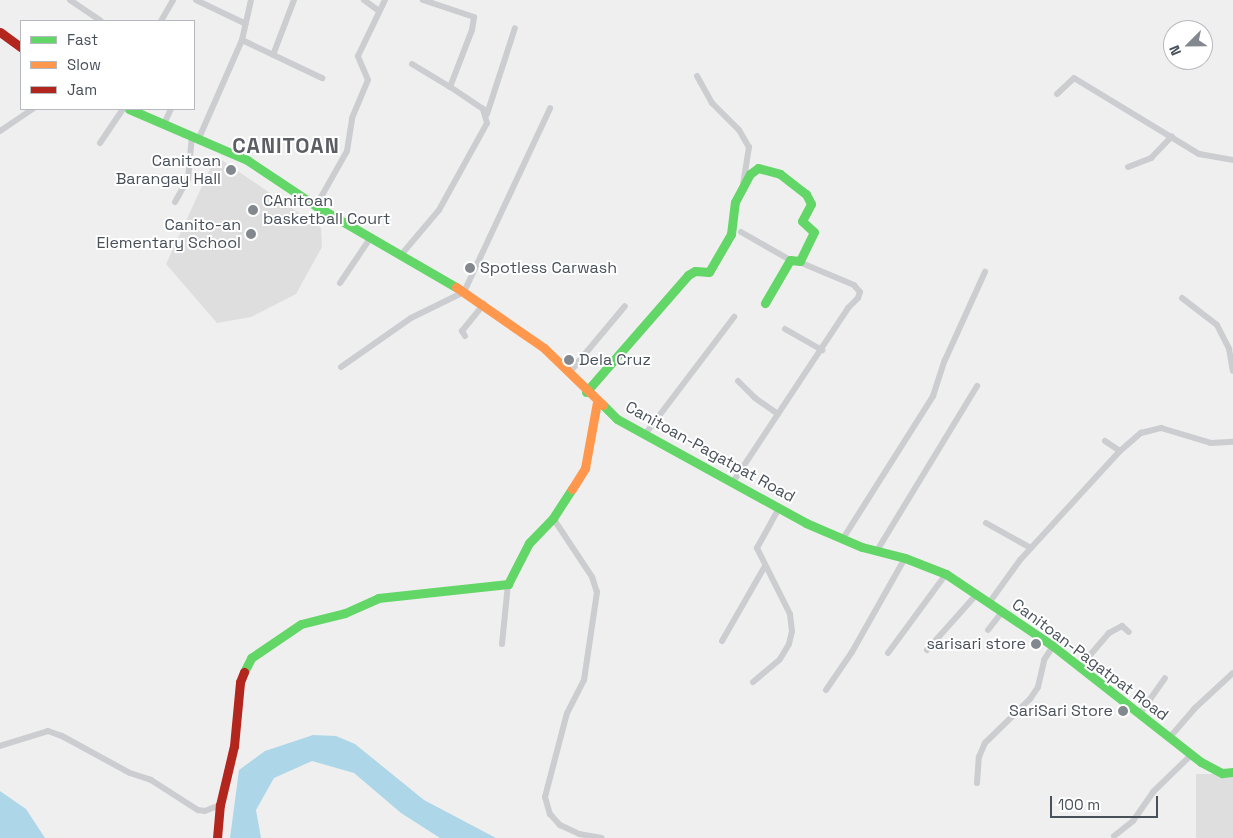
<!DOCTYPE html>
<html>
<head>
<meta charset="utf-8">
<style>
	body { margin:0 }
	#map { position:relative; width:1233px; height:838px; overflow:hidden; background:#f0efef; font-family:"Space Grotesk",sans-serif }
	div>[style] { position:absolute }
	.education>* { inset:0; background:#dedede; transform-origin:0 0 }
	.water>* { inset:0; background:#add7e8 }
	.street>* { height:6px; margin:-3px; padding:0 3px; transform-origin:3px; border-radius:3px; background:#cbcdd0 }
	.fast>* { height:9px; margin:-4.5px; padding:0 4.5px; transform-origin:4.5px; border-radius:4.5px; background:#63d668 }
	.slow>* { height:9px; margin:-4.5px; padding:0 4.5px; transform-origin:4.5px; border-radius:4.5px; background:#ff974d }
	.jam>* { height:9px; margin:-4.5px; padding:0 4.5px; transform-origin:4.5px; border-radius:4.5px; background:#b3261e }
	.dots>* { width:14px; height:14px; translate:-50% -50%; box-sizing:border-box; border:2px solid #fff; border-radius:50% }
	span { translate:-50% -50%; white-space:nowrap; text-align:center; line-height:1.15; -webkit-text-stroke:4px #fff; paint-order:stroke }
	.poi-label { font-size:16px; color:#48505a }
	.right { translate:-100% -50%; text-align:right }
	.left { translate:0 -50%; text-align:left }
	.street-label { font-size:16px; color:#48505a }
	.district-label { font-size:21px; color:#5b5e63; font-weight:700; letter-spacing:1px }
	.legend { position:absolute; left:20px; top:20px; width:175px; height:90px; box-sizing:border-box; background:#fff; border:1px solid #b6b9bd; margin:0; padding:6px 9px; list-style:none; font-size:15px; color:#48505a }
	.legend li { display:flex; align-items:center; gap:10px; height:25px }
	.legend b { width:25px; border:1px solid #b6b9bd }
	.north { position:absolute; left:1163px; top:20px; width:50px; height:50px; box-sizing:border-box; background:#fff; border:1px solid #b6b9bd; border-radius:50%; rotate:247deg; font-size:14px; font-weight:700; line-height:20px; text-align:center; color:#48505a }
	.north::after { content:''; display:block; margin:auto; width:18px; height:22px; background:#83888e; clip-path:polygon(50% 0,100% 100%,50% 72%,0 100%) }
	.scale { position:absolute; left:1050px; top:796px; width:108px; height:22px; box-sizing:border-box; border:2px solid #48505a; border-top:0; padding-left:6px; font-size:15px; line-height:18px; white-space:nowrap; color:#48505a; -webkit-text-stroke:4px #fff; paint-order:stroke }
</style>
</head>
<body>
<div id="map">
	<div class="education">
		<i style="clip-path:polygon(216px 156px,321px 228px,322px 247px,296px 294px,251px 317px,217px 323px,166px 264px)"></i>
		<i style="left:1233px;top:774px;width:64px;height:37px;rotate:90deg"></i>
	</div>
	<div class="water">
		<i style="clip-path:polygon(313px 735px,336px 736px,355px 744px,424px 800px,496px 838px,440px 838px,401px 813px,354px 773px,312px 761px,274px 778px,256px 810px,261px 838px,230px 838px,239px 770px,265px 751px)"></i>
		<i style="clip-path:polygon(0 791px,26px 809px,45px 838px,0 838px)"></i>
	</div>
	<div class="street">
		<i style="left:70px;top:0;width:37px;rotate:34deg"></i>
		<i style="left:196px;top:0;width:55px;rotate:25.6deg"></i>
		<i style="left:364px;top:0;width:17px;rotate:36deg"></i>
		<i style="left:161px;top:21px;width:24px;rotate:-60deg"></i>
		<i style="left:242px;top:40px;width:89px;rotate:25.4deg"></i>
		<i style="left:273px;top:55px;width:59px;rotate:-69.1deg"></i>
		<i style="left:412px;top:64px;width:44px;rotate:31.2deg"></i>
		<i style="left:697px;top:76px;width:31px;rotate:61deg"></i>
		<i style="left:712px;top:103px;width:38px;rotate:45deg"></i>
		<i style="left:739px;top:130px;width:20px;rotate:60deg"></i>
		<i style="left:749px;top:147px;width:38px;rotate:99deg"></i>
		<i style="left:1057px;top:94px;width:23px;rotate:-43deg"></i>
		<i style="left:1074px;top:78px;width:146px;rotate:31.3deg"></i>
		<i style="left:1199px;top:154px;width:35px;rotate:10deg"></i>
		<i style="left:487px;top:114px;width:90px;rotate:-72deg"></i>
		<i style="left:164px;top:124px;width:17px;rotate:-65deg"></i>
		<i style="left:0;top:131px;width:40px;rotate:-34deg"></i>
		<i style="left:199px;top:138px;width:107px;rotate:-66.3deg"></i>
		<i style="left:242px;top:40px;width:41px;rotate:-77.3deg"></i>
		<i style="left:100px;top:143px;width:41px;rotate:-55.9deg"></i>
		<i style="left:1128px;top:167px;width:25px;rotate:-21deg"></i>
		<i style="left:1151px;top:158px;width:30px;rotate:-46deg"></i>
		<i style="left:175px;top:202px;width:26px;rotate:-61deg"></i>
		<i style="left:188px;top:179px;width:44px;rotate:-84.8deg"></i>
		<i style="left:316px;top:206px;width:63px;rotate:-60.6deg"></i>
		<i style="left:347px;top:151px;width:33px;rotate:-81deg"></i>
		<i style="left:352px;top:118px;width:41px;rotate:-67.2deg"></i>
		<i style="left:368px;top:80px;width:26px;rotate:-113deg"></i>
		<i style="left:358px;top:56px;width:62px;rotate:-64.3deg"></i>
		<i style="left:741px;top:232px;width:56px;rotate:29.7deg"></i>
		<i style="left:401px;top:255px;width:59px;rotate:-49.8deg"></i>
		<i style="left:439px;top:210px;width:99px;rotate:-61.1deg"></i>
		<i style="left:487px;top:123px;width:15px;rotate:-106deg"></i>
		<i style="left:483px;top:109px;width:40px;rotate:-146deg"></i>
		<i style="left:450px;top:87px;width:61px;rotate:-68.9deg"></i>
		<i style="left:472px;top:30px;width:13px;rotate:-81deg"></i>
		<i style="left:474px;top:17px;width:54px;rotate:-161.6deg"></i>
		<i style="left:340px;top:283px;width:55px;rotate:-56deg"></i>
		<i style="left:1182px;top:298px;width:44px;rotate:37.6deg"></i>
		<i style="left:1217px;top:325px;width:27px;rotate:63deg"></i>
		<i style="left:1229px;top:349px;width:22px;rotate:80deg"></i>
		<i style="left:785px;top:329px;width:43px;rotate:29.6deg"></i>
		<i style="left:465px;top:336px;width:6px;rotate:-121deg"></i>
		<i style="left:462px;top:331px;width:35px;rotate:-51deg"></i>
		<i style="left:341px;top:367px;width:85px;rotate:-35deg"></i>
		<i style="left:411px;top:318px;width:59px;rotate:-26.1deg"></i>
		<i style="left:464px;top:292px;width:203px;rotate:-64.9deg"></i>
		<i style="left:569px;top:373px;width:87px;rotate:-50.1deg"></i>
		<i style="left:738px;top:381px;width:24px;rotate:45deg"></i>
		<i style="left:755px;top:398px;width:28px;rotate:35deg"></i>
		<i style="left:646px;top:433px;width:146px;rotate:-52.8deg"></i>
		<i style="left:1105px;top:441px;width:18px;rotate:34deg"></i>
		<i style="left:733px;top:482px;width:209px;rotate:-56.5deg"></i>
		<i style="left:848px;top:308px;width:14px;rotate:-45deg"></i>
		<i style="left:858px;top:298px;width:6px;rotate:-72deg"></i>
		<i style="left:860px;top:292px;width:9px;rotate:-131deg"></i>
		<i style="left:854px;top:285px;width:60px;rotate:-157.3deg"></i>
		<i style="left:553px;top:518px;width:71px;rotate:56.5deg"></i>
		<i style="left:592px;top:577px;width:16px;rotate:72deg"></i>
		<i style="left:597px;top:592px;width:89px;rotate:98.4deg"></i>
		<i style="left:584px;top:680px;width:37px;rotate:117deg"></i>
		<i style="left:567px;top:713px;width:87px;rotate:104.7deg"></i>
		<i style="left:545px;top:797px;width:18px;rotate:74deg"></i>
		<i style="left:550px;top:814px;width:15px;rotate:48deg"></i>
		<i style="left:560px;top:825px;width:21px;rotate:25deg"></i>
		<i style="left:579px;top:834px;width:23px;rotate:10deg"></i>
		<i style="left:986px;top:523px;width:51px;rotate:29.1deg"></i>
		<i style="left:844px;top:537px;width:167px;rotate:-57.7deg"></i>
		<i style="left:933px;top:396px;width:38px;rotate:-72deg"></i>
		<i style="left:945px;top:360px;width:97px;rotate:-65.6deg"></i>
		<i style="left:878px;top:549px;width:191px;rotate:-58.7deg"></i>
		<i style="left:989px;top:603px;width:53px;rotate:-54.2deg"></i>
		<i style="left:1020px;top:560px;width:148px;rotate:-47.5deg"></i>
		<i style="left:1120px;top:451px;width:28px;rotate:-41deg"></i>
		<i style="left:1141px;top:433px;width:21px;rotate:-14deg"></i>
		<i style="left:1161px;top:428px;width:52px;rotate:16.7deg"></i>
		<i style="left:1211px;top:443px;width:22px;rotate:-3deg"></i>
		<i style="left:988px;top:630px;width:23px;rotate:-52deg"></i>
		<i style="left:722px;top:641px;width:86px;rotate:-60.2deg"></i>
		<i style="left:502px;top:644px;width:60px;rotate:-84.3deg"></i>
		<i style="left:927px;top:650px;width:74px;rotate:-48.3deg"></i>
		<i style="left:888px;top:653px;width:98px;rotate:-53.7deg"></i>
		<i style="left:1079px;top:668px;width:46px;rotate:-49.4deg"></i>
		<i style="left:1109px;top:633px;width:15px;rotate:-28deg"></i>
		<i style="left:1122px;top:626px;width:9px;rotate:41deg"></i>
		<i style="left:753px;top:682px;width:35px;rotate:-40deg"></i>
		<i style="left:780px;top:659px;width:17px;rotate:-59deg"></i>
		<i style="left:789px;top:644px;width:13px;rotate:-77deg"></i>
		<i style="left:792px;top:631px;width:17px;rotate:-97deg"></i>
		<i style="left:790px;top:614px;width:74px;rotate:-116.6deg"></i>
		<i style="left:757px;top:548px;width:46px;rotate:-61.2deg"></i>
		<i style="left:826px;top:690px;width:46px;rotate:-55.6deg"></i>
		<i style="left:852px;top:652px;width:108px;rotate:-60.6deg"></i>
		<i style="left:1139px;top:715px;width:45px;rotate:-54.9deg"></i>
		<i style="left:1170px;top:737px;width:37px;rotate:-49deg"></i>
		<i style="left:1194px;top:709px;width:53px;rotate:-42.7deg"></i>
		<i style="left:0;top:746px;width:50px;rotate:-17.4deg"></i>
		<i style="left:48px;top:731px;width:15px;rotate:20deg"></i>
		<i style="left:62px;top:736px;width:77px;rotate:28.6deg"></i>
		<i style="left:130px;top:773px;width:22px;rotate:18deg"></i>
		<i style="left:151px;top:780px;width:56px;rotate:32.6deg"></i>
		<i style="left:198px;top:810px;width:7px;rotate:8deg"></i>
		<i style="left:205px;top:811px;width:16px;rotate:-22deg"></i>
		<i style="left:977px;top:783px;width:26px;rotate:-86deg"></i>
		<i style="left:979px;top:757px;width:15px;rotate:-67deg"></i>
		<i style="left:985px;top:743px;width:63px;rotate:-44.4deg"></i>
		<i style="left:1030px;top:699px;width:14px;rotate:-56deg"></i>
		<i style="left:1038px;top:687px;width:28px;rotate:-77deg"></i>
		<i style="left:1044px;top:660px;width:17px;rotate:-57deg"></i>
		<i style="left:1114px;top:836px;width:24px;rotate:-38deg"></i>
		<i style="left:1133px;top:821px;width:35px;rotate:-55deg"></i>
		<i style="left:1153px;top:792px;width:53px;rotate:-44.2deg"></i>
	</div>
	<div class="fast">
		<i style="left:129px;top:109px;width:129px;rotate:23.4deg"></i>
		<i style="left:247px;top:160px;width:83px;rotate:33.7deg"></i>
		<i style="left:316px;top:206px;width:162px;rotate:30.1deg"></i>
		<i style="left:586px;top:392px;width:155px;rotate:-48.9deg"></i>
		<i style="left:688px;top:275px;width:8px;rotate:-30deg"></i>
		<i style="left:695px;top:271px;width:14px;rotate:4deg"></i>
		<i style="left:709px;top:272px;width:44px;rotate:-59.9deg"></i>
		<i style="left:731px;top:234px;width:32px;rotate:-83deg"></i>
		<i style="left:735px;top:202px;width:32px;rotate:-62deg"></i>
		<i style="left:750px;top:174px;width:10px;rotate:-37deg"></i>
		<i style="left:758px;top:168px;width:23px;rotate:15deg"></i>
		<i style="left:780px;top:174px;width:33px;rotate:38deg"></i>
		<i style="left:806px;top:194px;width:11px;rotate:63deg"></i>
		<i style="left:811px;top:204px;width:19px;rotate:118deg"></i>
		<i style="left:802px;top:221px;width:16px;rotate:43deg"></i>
		<i style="left:814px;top:232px;width:32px;rotate:116deg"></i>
		<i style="left:800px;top:261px;width:10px;rotate:-174deg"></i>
		<i style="left:790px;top:260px;width:50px;rotate:120.2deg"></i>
		<i style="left:603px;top:405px;width:20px;rotate:45deg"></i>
		<i style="left:617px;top:419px;width:216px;rotate:28.8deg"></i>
		<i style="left:806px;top:523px;width:61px;rotate:23.2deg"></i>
		<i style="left:862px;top:547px;width:44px;rotate:14.3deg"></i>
		<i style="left:905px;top:558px;width:44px;rotate:21.3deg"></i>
		<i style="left:946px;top:574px;width:129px;rotate:33.9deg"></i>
		<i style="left:1053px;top:646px;width:188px;rotate:38.1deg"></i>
		<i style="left:1201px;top:762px;width:24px;rotate:28deg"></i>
		<i style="left:1222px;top:773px;width:11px;rotate:-5deg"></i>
		<i style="left:244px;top:672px;width:16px;rotate:-63deg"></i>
		<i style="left:251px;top:658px;width:60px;rotate:-34.2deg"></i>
		<i style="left:301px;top:624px;width:45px;rotate:-14deg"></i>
		<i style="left:345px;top:613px;width:36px;rotate:-24deg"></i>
		<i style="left:378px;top:598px;width:131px;rotate:-6.1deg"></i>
		<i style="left:508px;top:584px;width:46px;rotate:-62.9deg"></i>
		<i style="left:529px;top:543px;width:35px;rotate:-46deg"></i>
		<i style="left:553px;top:518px;width:35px;rotate:-57deg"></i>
	</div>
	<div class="slow">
		<i style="left:456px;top:287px;width:107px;rotate:34.7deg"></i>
		<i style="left:544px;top:348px;width:82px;rotate:44deg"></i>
		<i style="left:572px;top:489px;width:25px;rotate:-58deg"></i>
		<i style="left:585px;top:468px;width:67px;rotate:-79.7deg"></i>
	</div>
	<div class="jam">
		<i style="left:0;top:32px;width:26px;rotate:36deg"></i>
		<i style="left:217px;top:838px;width:33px;rotate:-85deg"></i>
		<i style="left:220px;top:805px;width:61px;rotate:-76.7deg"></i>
		<i style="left:234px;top:746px;width:64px;rotate:-84.6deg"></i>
		<i style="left:240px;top:682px;width:11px;rotate:-68deg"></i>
	</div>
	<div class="dots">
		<i style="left:231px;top:170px;background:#83888e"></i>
		<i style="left:253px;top:210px;background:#83888e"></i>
		<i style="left:251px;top:234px;background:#83888e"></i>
		<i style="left:470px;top:268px;background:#83888e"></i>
		<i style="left:569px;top:360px;background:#83888e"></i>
		<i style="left:1036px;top:644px;background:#83888e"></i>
		<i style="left:1123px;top:711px;background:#83888e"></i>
	</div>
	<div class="poi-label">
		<span class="right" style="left:221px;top:170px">Canitoan<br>Barangay Hall</span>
		<span class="left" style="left:263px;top:210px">CAnitoan<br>basketball Court</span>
		<span class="right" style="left:241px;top:234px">Canito-an<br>Elementary School</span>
		<span class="left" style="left:480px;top:268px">Spotless Carwash</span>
		<span class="left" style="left:579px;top:360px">Dela Cruz</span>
		<span class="right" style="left:1026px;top:644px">sarisari store</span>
		<span class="right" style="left:1113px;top:711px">SariSari Store</span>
	</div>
	<div class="street-label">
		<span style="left:710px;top:452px;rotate:29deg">Canitoan-Pagatpat Road</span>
		<span style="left:1090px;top:660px;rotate:37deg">Canitoan-Pagatpat Road</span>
	</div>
	<div class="district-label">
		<span style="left:286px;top:146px">CANITOAN</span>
	</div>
	<ul class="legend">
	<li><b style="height:6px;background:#63d668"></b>Fast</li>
	<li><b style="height:6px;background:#ff974d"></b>Slow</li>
	<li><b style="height:6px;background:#b3261e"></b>Jam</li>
	</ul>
	<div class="north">N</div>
	<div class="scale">100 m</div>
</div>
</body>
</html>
